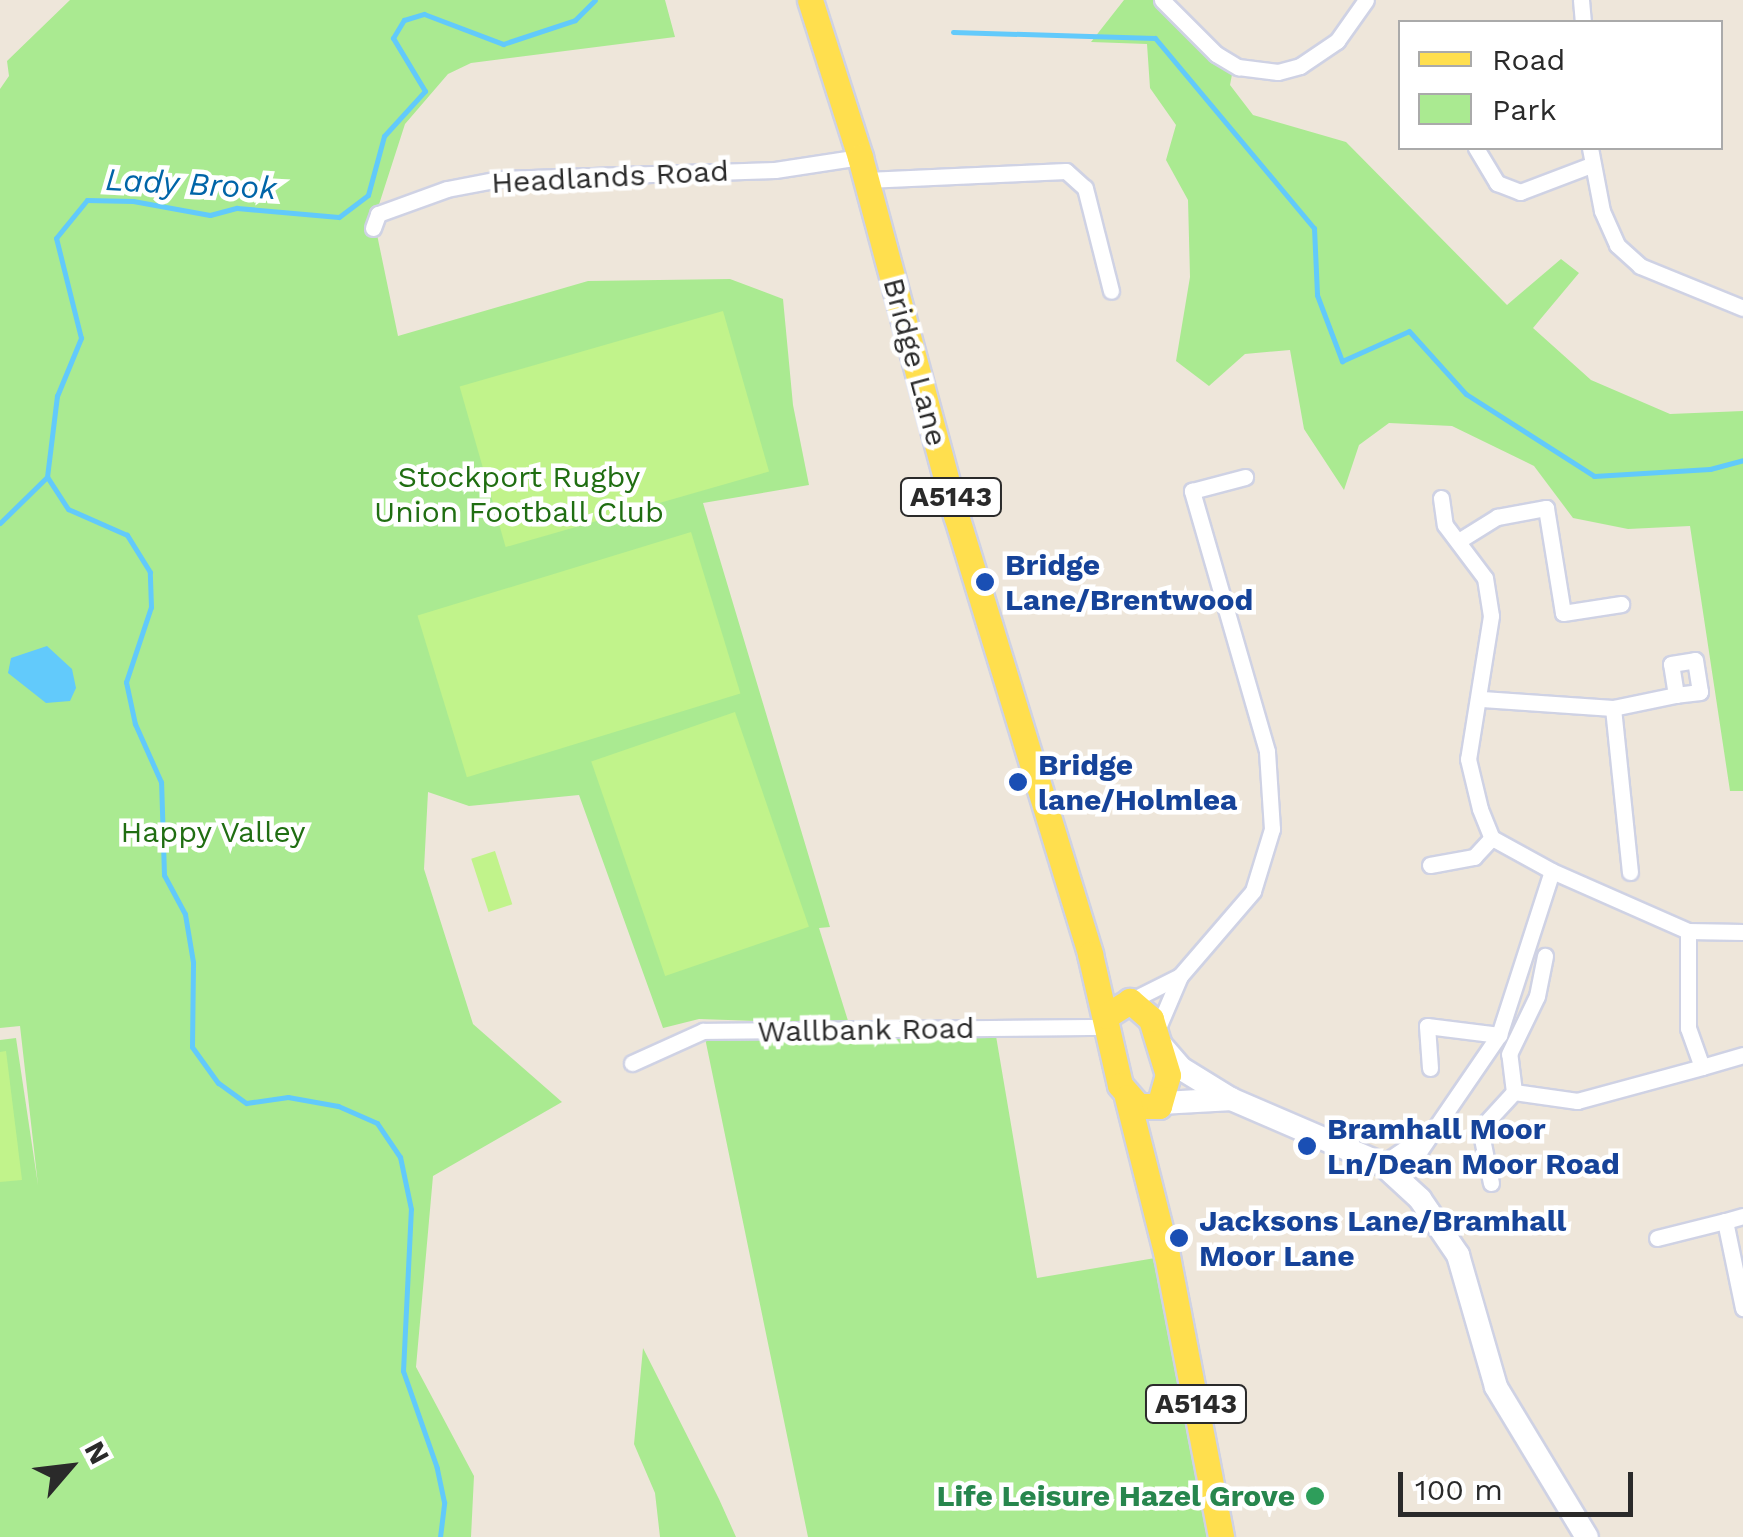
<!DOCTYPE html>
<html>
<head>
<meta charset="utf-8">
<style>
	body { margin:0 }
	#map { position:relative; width:1743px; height:1537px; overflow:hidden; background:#eee6da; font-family:"Work Sans",sans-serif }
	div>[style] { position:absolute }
	.green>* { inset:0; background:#aaea91 }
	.pitch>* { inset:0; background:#c1f38b; transform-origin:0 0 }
	.water>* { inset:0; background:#62cafb }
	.stream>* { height:5px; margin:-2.5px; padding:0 2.5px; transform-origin:2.5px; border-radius:2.5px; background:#62cafb }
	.roads { filter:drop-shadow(2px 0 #cfd2e4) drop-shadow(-2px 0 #cfd2e4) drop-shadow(0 2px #cfd2e4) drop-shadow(0 -2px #cfd2e4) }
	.street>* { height:15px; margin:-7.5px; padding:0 7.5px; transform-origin:7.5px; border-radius:7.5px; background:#fff }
	.secondary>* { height:22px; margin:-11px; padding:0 11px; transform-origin:11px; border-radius:11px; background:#fff }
	.primary>* { height:25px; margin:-12.5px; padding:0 12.5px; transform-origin:12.5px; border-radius:12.5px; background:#ffdf4e }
	.dots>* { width:28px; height:28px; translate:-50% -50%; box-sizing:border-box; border:5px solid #fff; border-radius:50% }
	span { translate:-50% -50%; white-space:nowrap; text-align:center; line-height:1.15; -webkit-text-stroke:9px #fff; paint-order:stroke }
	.shield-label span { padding:2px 8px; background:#fff; border:2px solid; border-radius:8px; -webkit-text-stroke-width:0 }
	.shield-label { font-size:28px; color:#2a2a2a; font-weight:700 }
	.street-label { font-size:30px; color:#2a2a2a }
	.park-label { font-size:30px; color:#206e12 }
	.transit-label { font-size:30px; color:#164399; font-weight:700 }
	.left { translate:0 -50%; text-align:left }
	.leisure-label { font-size:30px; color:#27864d; font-weight:700 }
	.right { translate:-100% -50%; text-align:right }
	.water-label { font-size:32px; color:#0065a8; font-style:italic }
	.legend { position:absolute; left:1398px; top:20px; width:325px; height:130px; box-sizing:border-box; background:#fff; border:2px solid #aaa; margin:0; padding:12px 18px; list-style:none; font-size:30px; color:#2a2a2a }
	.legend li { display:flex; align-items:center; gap:20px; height:50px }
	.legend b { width:50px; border:2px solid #aaa }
	.north { position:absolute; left:20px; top:1417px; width:100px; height:100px; -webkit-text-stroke:8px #fff; paint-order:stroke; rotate:62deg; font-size:28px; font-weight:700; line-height:40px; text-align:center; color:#2a2a2a }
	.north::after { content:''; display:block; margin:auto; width:35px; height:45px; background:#2a2a2a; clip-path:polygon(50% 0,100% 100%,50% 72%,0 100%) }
	.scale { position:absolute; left:1398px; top:1472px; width:235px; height:45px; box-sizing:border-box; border:5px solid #2a2a2a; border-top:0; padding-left:12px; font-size:30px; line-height:35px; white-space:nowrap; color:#2a2a2a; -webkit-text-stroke:8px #fff; paint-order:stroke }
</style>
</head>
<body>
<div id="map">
	<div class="green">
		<i style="clip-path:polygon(70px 0,665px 0,675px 37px,471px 63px,448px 74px,405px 124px,374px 220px,398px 336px,588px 281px,730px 279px,783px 299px,793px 405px,809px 485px,703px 503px,830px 927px,819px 928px,849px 1024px,699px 1019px,663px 1028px,579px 795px,469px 806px,428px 792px,424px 869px,473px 1024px,562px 1102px,433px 1176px,416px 1367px,474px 1476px,471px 1537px,0 1537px,0 1040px,16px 1038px,38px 1185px,20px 1026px,0 1028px,0 89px,9px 76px,7px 61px)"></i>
		<i style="clip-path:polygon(1124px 0,1162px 0,1234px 64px,1230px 85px,1253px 115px,1346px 142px,1507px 305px,1561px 259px,1579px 273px,1533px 328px,1591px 380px,1670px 414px,1743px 411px,1743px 791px,1730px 791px,1690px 526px,1628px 529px,1573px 518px,1534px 466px,1452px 426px,1389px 423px,1359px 445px,1344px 490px,1304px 429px,1290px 350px,1245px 354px,1209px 386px,1176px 361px,1190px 277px,1188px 200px,1166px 160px,1176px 125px,1150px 88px,1147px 44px,1091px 42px)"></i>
		<i style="clip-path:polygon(996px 1036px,1037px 1278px,1167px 1256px,1221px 1537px,808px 1537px,705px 1038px)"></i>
		<i style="clip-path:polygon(643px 1348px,719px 1499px,736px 1537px,660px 1537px,655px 1493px,634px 1444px)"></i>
	</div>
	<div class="pitch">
		<i style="left:723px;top:311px;width:167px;height:274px;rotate:74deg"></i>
		<i style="left:691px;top:532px;width:169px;height:286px;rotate:73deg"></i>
		<i style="left:735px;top:712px;width:227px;height:152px;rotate:71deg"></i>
		<i style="left:495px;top:851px;width:56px;height:25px;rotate:72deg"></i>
		<i style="clip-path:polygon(6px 1051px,22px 1180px,0 1182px,0 1052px)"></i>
	</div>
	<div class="water">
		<i style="clip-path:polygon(47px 646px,72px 669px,76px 688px,70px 701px,46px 703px,8px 673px,11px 658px)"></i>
	</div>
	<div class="stream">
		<i style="left:953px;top:32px;width:202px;rotate:1.7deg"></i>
		<i style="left:1155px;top:38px;width:248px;rotate:50.1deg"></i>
		<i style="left:1314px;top:228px;width:67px;rotate:87.4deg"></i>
		<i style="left:1317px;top:295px;width:71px;rotate:69.3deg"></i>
		<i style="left:1342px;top:361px;width:73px;rotate:-24.1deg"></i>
		<i style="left:1409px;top:331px;width:85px;rotate:47.9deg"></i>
		<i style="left:1466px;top:394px;width:152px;rotate:32.6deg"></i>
		<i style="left:1594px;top:476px;width:116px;rotate:-3.5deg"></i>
		<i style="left:1710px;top:469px;width:34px;rotate:-15deg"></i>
		<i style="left:0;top:523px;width:66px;rotate:-44.4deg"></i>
		<i style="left:440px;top:1537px;width:35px;rotate:-83deg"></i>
		<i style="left:444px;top:1502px;width:35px;rotate:-102deg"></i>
		<i style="left:437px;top:1468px;width:103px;rotate:-109.3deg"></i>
		<i style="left:403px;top:1371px;width:162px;rotate:-87.2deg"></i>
		<i style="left:411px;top:1209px;width:53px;rotate:-101.9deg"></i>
		<i style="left:400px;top:1157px;width:41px;rotate:-124.1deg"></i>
		<i style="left:377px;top:1123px;width:43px;rotate:-156.4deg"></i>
		<i style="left:338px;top:1106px;width:51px;rotate:-169.8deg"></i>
		<i style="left:288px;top:1097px;width:42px;rotate:171.9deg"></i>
		<i style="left:246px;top:1103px;width:34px;rotate:-144deg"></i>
		<i style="left:218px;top:1083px;width:44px;rotate:-125.8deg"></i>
		<i style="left:192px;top:1047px;width:85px;rotate:-89.3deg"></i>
		<i style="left:193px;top:962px;width:49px;rotate:-99.5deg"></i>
		<i style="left:185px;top:914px;width:44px;rotate:-118.3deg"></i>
		<i style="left:164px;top:875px;width:93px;rotate:-91.8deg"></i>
		<i style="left:161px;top:782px;width:64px;rotate:-114.1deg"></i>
		<i style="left:135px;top:724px;width:43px;rotate:-102.1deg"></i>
		<i style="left:126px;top:682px;width:79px;rotate:-71.6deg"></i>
		<i style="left:151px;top:607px;width:35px;rotate:-92deg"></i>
		<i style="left:150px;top:572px;width:44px;rotate:-121.9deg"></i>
		<i style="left:127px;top:535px;width:64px;rotate:-156.2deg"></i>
		<i style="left:68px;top:509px;width:38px;rotate:-123deg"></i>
		<i style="left:47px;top:477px;width:82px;rotate:-83deg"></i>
		<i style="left:57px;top:396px;width:63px;rotate:-67.5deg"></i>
		<i style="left:81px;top:338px;width:103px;rotate:-104deg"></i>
		<i style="left:56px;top:238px;width:49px;rotate:-50.8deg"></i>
		<i style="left:87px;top:200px;width:46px;rotate:1.2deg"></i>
		<i style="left:133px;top:201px;width:78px;rotate:10.3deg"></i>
		<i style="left:210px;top:215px;width:28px;rotate:-15deg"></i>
		<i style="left:237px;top:208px;width:102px;rotate:5deg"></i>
		<i style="left:339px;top:217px;width:36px;rotate:-37deg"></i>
		<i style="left:368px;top:195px;width:61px;rotate:-74.8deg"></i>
		<i style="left:384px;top:136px;width:61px;rotate:-47.7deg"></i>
		<i style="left:425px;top:91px;width:62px;rotate:-121.1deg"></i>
		<i style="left:393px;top:38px;width:21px;rotate:-59deg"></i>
		<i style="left:404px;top:20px;width:21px;rotate:-17deg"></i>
		<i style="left:424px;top:14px;width:85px;rotate:20.8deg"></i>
		<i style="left:503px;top:44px;width:76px;rotate:-18.4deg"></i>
		<i style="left:575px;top:20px;width:28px;rotate:-45deg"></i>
	</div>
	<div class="roads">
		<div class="street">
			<i style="left:1162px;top:0;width:76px;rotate:45deg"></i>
			<i style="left:1216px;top:54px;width:26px;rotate:31deg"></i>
			<i style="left:1238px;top:67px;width:40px;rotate:7.1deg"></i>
			<i style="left:1278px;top:72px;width:23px;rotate:-15deg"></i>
			<i style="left:1300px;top:66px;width:45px;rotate:-34deg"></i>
			<i style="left:1337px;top:41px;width:50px;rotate:-54.7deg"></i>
			<i style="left:1581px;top:0;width:22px;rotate:85deg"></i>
			<i style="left:1476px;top:148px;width:41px;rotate:59deg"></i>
			<i style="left:1497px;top:183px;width:25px;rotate:21deg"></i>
			<i style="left:1520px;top:192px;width:76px;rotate:-20.8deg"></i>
			<i style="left:1590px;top:148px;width:64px;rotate:79.2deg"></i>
			<i style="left:1602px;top:211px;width:37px;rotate:66deg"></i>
			<i style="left:1617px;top:245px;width:31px;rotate:42deg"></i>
			<i style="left:1640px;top:266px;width:111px;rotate:22.2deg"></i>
			<i style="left:866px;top:180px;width:200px;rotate:-2.6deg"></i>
			<i style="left:1066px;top:171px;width:25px;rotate:42deg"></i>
			<i style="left:1085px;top:188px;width:106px;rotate:75.8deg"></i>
			<i style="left:373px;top:228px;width:15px;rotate:-70deg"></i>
			<i style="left:378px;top:214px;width:73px;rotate:-19.9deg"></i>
			<i style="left:447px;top:189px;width:54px;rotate:-10.7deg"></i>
			<i style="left:500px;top:179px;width:275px;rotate:-1.9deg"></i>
			<i style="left:775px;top:170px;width:86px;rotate:-8.7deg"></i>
			<i style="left:1441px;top:498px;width:27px;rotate:82deg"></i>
			<i style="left:1445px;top:525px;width:66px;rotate:53deg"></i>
			<i style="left:1485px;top:578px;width:38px;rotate:81deg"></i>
			<i style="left:1491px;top:616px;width:145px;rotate:99.1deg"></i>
			<i style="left:1468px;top:759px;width:51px;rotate:76.5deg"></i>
			<i style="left:1480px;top:809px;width:31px;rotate:68deg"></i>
			<i style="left:1492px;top:838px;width:68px;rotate:28.8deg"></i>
			<i style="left:1460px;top:540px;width:44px;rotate:-31.9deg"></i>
			<i style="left:1497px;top:517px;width:50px;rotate:-10.4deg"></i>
			<i style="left:1546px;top:508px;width:106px;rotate:80.8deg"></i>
			<i style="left:1563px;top:613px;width:59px;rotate:-8.8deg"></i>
			<i style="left:1482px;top:699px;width:131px;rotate:3.9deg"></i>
			<i style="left:1613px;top:708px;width:64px;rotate:-11.7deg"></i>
			<i style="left:1676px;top:695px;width:31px;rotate:-99deg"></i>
			<i style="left:1671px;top:664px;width:24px;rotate:-9deg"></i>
			<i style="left:1695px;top:660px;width:32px;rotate:81deg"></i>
			<i style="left:1700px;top:692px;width:24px;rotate:173deg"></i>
			<i style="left:1613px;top:708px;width:165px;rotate:84.1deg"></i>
			<i style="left:1430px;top:865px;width:45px;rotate:-10.3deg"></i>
			<i style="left:1474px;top:857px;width:26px;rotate:-47deg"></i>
			<i style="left:1130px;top:1001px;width:56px;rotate:-26.6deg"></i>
			<i style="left:1157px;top:1030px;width:59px;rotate:-66.9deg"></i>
			<i style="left:1180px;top:976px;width:112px;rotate:-49.3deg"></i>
			<i style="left:1253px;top:891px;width:65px;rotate:-73deg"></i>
			<i style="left:1272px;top:829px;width:78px;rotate:-93.7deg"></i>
			<i style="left:1267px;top:751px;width:271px;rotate:-106.1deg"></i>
			<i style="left:1192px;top:491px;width:55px;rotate:-14.8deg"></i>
			<i style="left:632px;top:1063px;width:78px;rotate:-24.3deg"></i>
			<i style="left:703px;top:1031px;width:403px;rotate:-0.6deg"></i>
			<i style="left:1702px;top:1067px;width:43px;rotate:-16.3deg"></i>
			<i style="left:1430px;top:1068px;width:42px;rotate:-94.1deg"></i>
			<i style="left:1427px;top:1026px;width:73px;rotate:7.1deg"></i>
			<i style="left:1514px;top:1092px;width:38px;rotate:-97deg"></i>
			<i style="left:1509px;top:1054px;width:64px;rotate:-64.2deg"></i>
			<i style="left:1537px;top:996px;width:41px;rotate:-78.7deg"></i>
			<i style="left:1382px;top:1164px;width:52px;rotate:-34deg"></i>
			<i style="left:1401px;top:1178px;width:173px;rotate:-55.6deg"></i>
			<i style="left:1499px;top:1035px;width:172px;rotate:-72.1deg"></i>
			<i style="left:1552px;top:871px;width:149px;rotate:23.8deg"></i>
			<i style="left:1688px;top:931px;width:55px;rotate:1deg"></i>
			<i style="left:1491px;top:1183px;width:55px;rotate:-101.5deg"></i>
			<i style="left:1480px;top:1129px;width:50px;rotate:-47.4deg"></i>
			<i style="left:1514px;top:1092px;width:64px;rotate:8.1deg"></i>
			<i style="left:1577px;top:1101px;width:130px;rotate:-15.2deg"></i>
			<i style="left:1702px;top:1067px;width:41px;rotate:-109.7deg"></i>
			<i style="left:1688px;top:1028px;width:97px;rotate:-90deg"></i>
			<i style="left:1743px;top:1216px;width:19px;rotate:164deg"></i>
			<i style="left:1725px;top:1221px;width:89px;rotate:78.3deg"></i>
			<i style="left:1657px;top:1238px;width:70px;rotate:-14deg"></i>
		</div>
		<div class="secondary">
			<i style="left:1160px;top:1044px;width:33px;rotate:49deg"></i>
			<i style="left:1182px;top:1069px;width:57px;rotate:31.5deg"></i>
			<i style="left:1231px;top:1099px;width:164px;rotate:23.3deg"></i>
			<i style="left:1382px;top:1164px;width:52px;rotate:42.6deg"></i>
			<i style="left:1420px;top:1199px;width:68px;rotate:55.8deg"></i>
			<i style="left:1458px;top:1255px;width:137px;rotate:73.9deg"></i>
			<i style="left:1496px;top:1387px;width:175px;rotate:58.8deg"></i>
			<i style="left:1162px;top:1103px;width:69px;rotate:-3.3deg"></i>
		</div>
		<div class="primary">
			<i style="left:810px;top:0;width:165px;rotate:72.3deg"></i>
			<i style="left:860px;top:157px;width:371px;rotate:75deg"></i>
			<i style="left:956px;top:515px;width:459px;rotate:73deg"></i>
			<i style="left:1090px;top:954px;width:134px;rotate:77.1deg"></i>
			<i style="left:1120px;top:1085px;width:28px;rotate:49deg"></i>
			<i style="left:1138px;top:1106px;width:21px"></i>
			<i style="left:1159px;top:1106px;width:32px;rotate:-74deg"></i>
			<i style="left:1168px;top:1075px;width:59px;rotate:-106.9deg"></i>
			<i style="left:1151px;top:1019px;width:28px;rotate:-139deg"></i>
			<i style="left:1130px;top:1001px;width:28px;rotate:148deg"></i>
			<i style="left:1127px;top:1097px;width:164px;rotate:75.9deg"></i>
			<i style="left:1167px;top:1256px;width:286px;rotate:79.1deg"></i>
		</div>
	</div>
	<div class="dots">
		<i style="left:985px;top:582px;background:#1a4fb4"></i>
		<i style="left:1018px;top:782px;background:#1a4fb4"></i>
		<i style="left:1307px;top:1146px;background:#1a4fb4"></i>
		<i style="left:1179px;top:1238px;background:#1a4fb4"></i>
		<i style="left:1315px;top:1496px;background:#2e9e5b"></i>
	</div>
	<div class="shield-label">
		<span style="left:951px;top:497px">A5143</span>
		<span style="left:1196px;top:1404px">A5143</span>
	</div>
	<div class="street-label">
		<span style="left:610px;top:177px;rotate:-3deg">Headlands Road</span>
		<span style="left:915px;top:362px;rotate:75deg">Bridge Lane</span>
		<span style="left:866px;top:1030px;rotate:-1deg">Wallbank Road</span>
	</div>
	<div class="park-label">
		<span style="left:519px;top:494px">Stockport Rugby<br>Union Football Club</span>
		<span style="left:213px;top:832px">Happy Valley</span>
	</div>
	<div class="transit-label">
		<span class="left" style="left:1005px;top:582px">Bridge<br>Lane/Brentwood</span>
		<span class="left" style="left:1038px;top:782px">Bridge<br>lane/Holmlea</span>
		<span class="left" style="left:1327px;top:1146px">Bramhall Moor<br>Ln/Dean Moor Road</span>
		<span class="left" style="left:1199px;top:1238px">Jacksons Lane/Bramhall<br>Moor Lane</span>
	</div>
	<div class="leisure-label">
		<span class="right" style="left:1295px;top:1496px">Life Leisure Hazel Grove</span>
	</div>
	<div class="water-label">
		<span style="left:191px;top:184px;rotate:3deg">Lady Brook</span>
	</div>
	<ul class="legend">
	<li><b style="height:12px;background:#ffdf4e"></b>Road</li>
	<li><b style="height:28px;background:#aaea91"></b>Park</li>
	</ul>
	<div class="north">N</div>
	<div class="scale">100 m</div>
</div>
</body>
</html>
